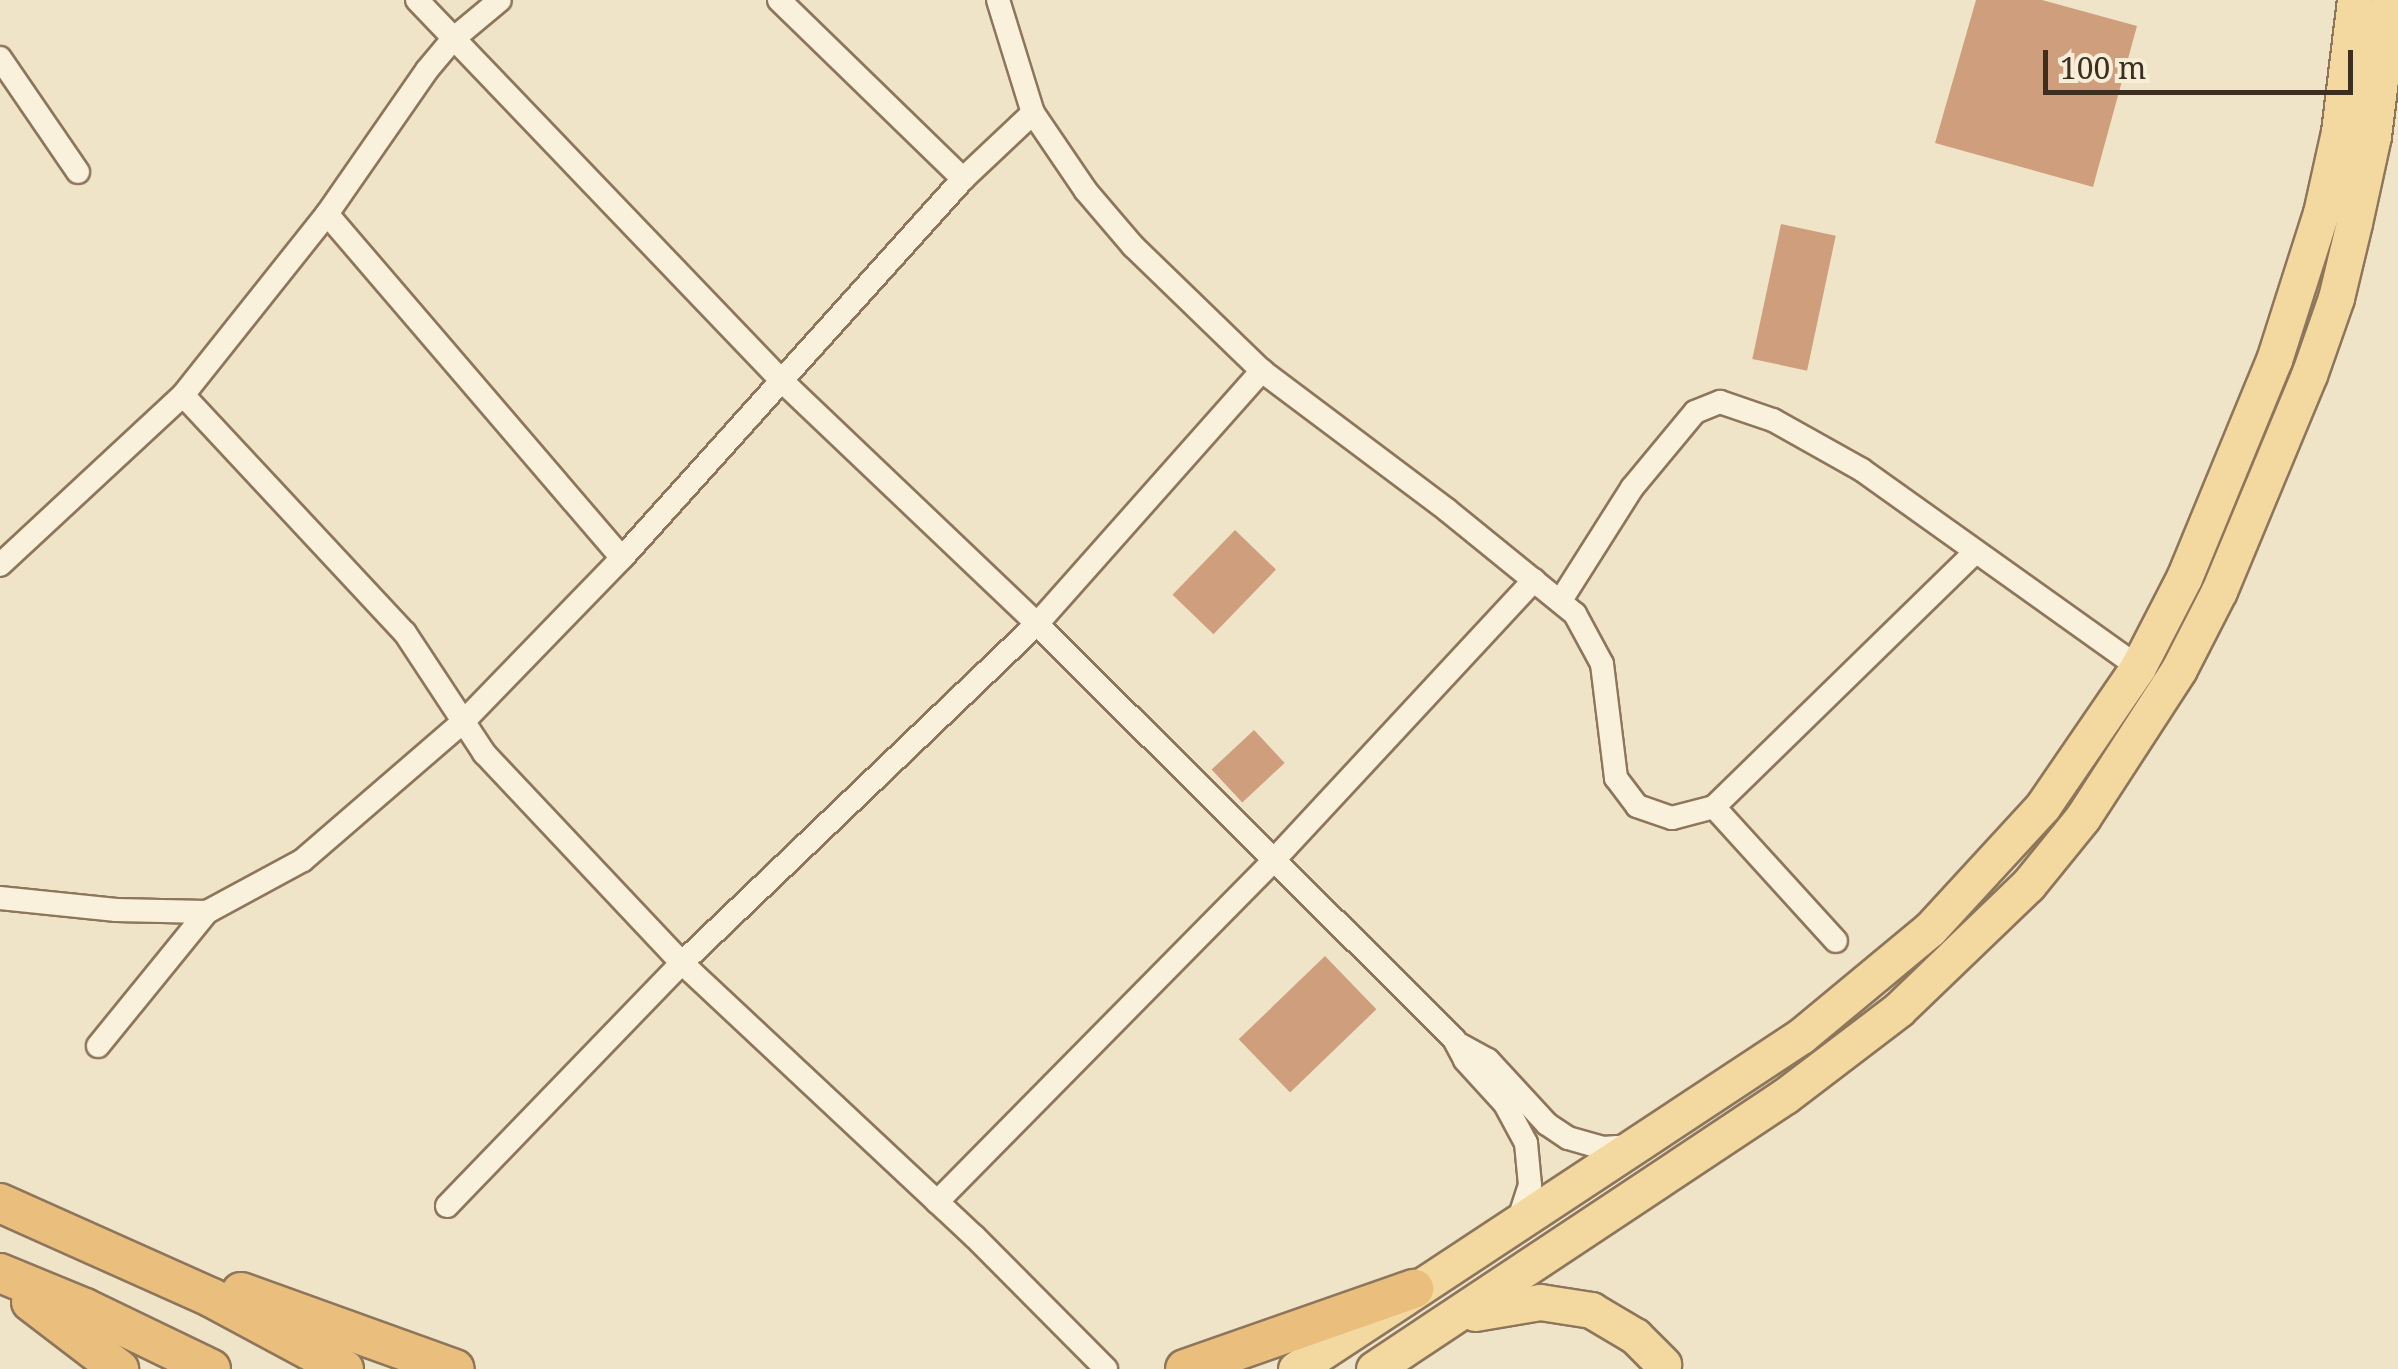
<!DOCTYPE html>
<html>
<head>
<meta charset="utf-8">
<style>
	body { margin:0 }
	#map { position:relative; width:2398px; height:1369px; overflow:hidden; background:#f0e4c8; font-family:"Noto Serif",serif }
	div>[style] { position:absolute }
	.building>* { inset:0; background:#cf9f7d; transform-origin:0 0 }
	.roads { filter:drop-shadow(2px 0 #8d765c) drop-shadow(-2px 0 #8d765c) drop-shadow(0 2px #8d765c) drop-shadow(0 -2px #8d765c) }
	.minor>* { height:22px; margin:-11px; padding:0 11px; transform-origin:11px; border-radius:11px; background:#faf1dc }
	.primary>* { height:35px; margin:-17.5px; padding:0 17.5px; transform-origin:17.5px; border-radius:17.5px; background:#f3d9a0 }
	.trunk>* { height:38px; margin:-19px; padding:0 19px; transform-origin:19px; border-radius:19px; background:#eabe7c }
	span { translate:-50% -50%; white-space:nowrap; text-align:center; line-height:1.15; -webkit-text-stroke:9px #f7eed8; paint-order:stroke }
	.scale { position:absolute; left:2043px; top:50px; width:310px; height:45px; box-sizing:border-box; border:5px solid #3d2e20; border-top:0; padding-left:12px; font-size:30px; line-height:35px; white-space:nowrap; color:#3d2e20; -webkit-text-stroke:8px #f7eed8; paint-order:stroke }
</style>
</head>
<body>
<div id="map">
	<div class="building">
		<i style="clip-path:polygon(1976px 0,2042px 0,2137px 26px,2093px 187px,1935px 143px)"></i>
		<i style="left:1781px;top:224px;width:56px;height:138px;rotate:12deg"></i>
		<i style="left:1235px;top:530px;width:57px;height:90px;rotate:44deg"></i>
		<i style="left:1254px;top:730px;width:45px;height:58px;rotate:47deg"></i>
		<i style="left:1325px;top:956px;width:74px;height:120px;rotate:46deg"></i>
	</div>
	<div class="roads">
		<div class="minor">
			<i style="left:417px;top:0;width:525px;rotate:46.24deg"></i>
			<i style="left:780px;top:379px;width:355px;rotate:43.6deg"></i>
			<i style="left:1037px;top:624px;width:588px;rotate:44.86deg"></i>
			<i style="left:1454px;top:1039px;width:24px;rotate:62deg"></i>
			<i style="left:1465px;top:1060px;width:59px;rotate:47.7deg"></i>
			<i style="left:1505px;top:1104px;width:44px;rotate:61.7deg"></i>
			<i style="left:1526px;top:1143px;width:42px;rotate:84.6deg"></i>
			<i style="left:1530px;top:1185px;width:38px;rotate:108deg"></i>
			<i style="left:779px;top:0;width:257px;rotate:44.2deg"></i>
			<i style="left:998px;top:0;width:118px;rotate:72.8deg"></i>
			<i style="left:1033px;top:113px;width:94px;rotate:55.8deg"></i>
			<i style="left:1086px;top:191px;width:72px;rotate:49.5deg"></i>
			<i style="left:1133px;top:246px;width:180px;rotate:44.1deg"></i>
			<i style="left:1262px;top:371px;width:231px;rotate:36.9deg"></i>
			<i style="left:1447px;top:510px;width:165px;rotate:39.1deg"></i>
			<i style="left:1575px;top:614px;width:57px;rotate:61.6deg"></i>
			<i style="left:1602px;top:664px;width:115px;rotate:83deg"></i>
			<i style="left:1616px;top:778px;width:35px;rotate:53deg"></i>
			<i style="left:1637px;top:806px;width:37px;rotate:19deg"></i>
			<i style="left:1672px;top:818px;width:43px;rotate:-14.7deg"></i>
			<i style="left:1714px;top:807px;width:365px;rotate:-44.3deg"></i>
			<i style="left:0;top:58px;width:138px;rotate:55.6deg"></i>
			<i style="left:327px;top:214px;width:453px;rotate:49.4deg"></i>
			<i style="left:183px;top:395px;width:325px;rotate:47deg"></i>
			<i style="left:405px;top:633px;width:144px;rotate:56.6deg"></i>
			<i style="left:484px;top:753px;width:289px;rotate:46.7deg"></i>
			<i style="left:682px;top:963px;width:401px;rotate:43.1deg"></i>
			<i style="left:975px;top:1237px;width:186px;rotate:45.2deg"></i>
			<i style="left:0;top:565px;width:250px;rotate:-42.9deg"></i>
			<i style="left:183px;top:395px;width:231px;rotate:-51.5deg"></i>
			<i style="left:327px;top:214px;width:175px;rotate:-55.2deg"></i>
			<i style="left:427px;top:70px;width:39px;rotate:-50deg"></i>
			<i style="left:452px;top:40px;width:62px;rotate:-39.8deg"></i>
			<i style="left:1561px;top:600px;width:133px;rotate:-57.6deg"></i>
			<i style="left:1632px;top:488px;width:99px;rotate:-50.3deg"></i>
			<i style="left:1695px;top:412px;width:27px;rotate:-22deg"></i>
			<i style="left:1720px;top:402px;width:56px;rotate:18.8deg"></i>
			<i style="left:1773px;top:420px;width:102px;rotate:29.3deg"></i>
			<i style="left:1862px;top:470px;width:339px;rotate:35.5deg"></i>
			<i style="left:1714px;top:807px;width:181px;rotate:47.7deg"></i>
			<i style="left:0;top:898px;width:117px;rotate:5.9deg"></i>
			<i style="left:116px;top:910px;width:91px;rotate:1.3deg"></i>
			<i style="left:207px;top:912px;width:109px;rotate:-28.4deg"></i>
			<i style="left:303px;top:860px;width:211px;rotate:-40.8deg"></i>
			<i style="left:463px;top:722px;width:228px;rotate:-45.9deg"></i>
			<i style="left:622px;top:558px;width:510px;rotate:-48.02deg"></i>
			<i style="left:963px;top:179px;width:96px;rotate:-43.3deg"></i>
			<i style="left:1457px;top:1043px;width:35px;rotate:29deg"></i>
			<i style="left:1488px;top:1060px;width:87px;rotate:47.3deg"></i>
			<i style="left:1547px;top:1124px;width:25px;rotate:34deg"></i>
			<i style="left:1568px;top:1138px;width:36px;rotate:16deg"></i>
			<i style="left:1603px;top:1148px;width:26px;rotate:-4deg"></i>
			<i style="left:98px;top:1046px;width:173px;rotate:-50.9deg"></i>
			<i style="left:937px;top:1202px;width:480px;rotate:-45.4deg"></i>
			<i style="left:1274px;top:860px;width:382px;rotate:-47.1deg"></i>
			<i style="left:447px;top:1206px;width:338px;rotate:-46deg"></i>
			<i style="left:682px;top:963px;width:491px;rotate:-43.7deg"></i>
			<i style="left:1037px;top:624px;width:339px;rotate:-48.4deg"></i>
		</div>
		<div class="primary">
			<i style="left:1475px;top:1313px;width:66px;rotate:-9.6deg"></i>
			<i style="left:1540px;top:1302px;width:52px;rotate:8.9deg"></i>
			<i style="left:1591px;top:1310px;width:51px;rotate:30.6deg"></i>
			<i style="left:1635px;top:1336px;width:40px;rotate:45deg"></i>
			<i style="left:1296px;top:1369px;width:605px;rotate:-33.4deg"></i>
			<i style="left:1801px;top:1036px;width:168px;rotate:-39.7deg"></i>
			<i style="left:1930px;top:929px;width:167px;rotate:-47.4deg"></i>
			<i style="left:2043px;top:806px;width:168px;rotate:-55.6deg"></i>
			<i style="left:2138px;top:667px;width:100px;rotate:-62.7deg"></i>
			<i style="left:2184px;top:578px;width:236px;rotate:-67.6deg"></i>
			<i style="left:2274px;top:360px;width:154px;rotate:-72.3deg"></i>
			<i style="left:2321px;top:213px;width:83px;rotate:-77.5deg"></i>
			<i style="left:2339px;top:132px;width:133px;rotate:-83.1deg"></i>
			<i style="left:1374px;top:1369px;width:493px;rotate:-33.6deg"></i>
			<i style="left:1785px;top:1096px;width:143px;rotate:-37.3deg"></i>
			<i style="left:1899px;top:1009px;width:179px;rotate:-43.9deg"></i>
			<i style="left:2028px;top:885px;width:87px;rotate:-51deg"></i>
			<i style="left:2083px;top:817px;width:176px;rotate:-57deg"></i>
			<i style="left:2179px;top:669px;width:88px;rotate:-62.9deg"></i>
			<i style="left:2219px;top:591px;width:234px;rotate:-67.4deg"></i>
			<i style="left:2309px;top:375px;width:82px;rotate:-70.7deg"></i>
			<i style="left:2336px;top:298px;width:77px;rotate:-76.5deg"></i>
			<i style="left:2354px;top:223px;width:89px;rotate:-77.7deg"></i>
			<i style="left:2373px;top:136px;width:137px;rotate:-82.9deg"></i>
		</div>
		<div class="trunk">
			<i style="left:0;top:1203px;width:232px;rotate:24.1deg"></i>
			<i style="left:212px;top:1298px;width:150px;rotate:28.3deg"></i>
			<i style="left:0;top:1273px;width:92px;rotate:22.4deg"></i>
			<i style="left:85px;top:1308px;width:140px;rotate:25.8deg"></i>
			<i style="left:241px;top:1292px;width:227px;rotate:19.8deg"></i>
			<i style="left:31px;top:1302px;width:111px;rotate:37.3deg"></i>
			<i style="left:1185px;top:1369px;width:243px;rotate:-19.3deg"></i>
		</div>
	</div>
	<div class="scale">100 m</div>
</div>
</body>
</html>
